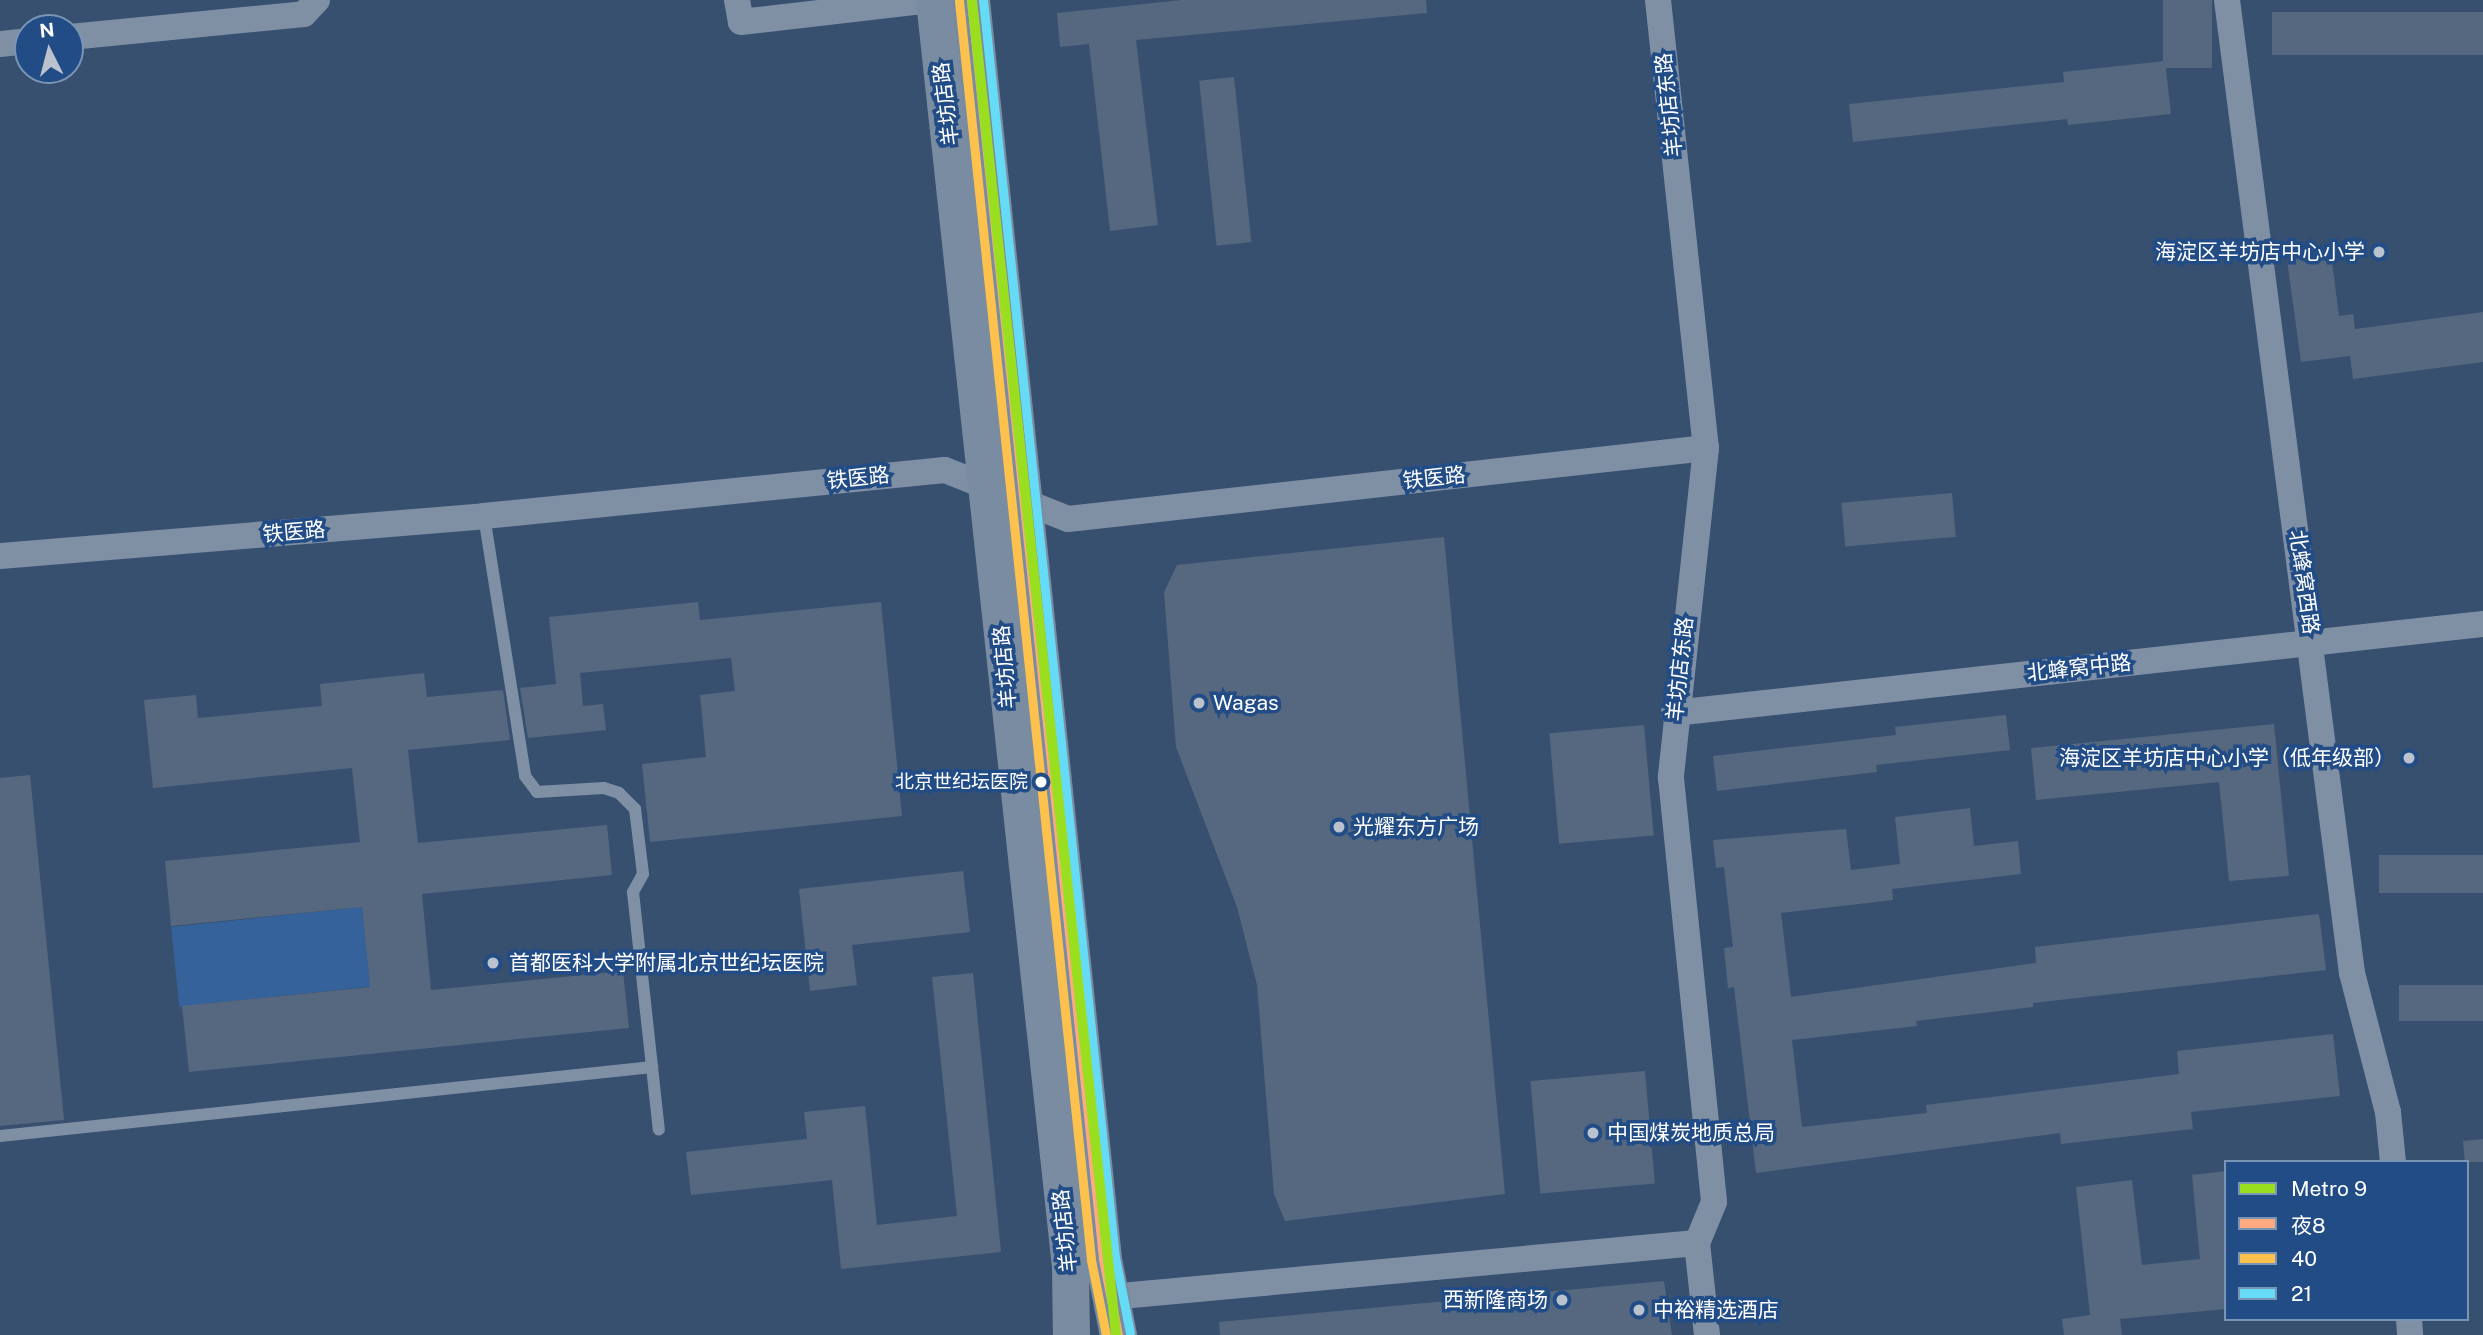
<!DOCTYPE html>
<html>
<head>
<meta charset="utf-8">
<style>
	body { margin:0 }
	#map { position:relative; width:2483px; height:1335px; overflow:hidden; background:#385070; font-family:"Public Sans","Noto Sans SC",sans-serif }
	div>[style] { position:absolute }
	.green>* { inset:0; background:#36629c; transform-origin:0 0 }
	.building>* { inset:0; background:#556880; transform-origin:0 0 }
	.service>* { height:12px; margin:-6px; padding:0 6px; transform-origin:6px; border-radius:6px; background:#7f90a5 }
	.minor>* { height:26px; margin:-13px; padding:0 13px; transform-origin:13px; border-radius:13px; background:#7f90a5 }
	.secondary>* { height:37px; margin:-18.5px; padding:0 18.5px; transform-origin:18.5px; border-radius:18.5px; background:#7a8ca1 }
	.bus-1>* { height:9px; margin:-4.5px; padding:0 4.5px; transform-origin:4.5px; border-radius:4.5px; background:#ffa980 }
	.bus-2>* { height:9px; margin:-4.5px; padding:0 4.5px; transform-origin:4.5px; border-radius:4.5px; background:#fcc24d }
	.bus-3>* { height:9px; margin:-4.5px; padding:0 4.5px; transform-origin:4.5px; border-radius:4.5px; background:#66dbf5 }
	.metro-1>* { height:10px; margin:-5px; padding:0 5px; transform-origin:5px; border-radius:5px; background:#9ade20 }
	.dots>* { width:19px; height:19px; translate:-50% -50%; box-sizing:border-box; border:4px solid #224c86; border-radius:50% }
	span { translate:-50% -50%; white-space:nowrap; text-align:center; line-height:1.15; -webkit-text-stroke:7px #224c86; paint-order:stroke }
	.bus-label { font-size:19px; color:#fff }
	.right { translate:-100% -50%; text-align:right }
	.street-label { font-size:21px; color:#fff }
	.poi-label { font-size:21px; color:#fff }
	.left { translate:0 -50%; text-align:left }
	.legend { position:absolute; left:2224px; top:1160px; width:245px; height:161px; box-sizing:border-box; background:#224c86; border:2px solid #7a94b6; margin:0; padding:9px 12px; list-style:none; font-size:21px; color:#fff }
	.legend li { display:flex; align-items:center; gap:14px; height:35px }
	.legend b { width:35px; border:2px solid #7a94b6 }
	.north { position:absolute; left:14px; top:14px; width:70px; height:70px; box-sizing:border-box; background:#224c86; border:2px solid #7a94b6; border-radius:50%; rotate:354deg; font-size:19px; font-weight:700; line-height:28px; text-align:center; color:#fff }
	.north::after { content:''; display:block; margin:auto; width:24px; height:32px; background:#b9c2cd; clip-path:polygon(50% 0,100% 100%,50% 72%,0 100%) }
</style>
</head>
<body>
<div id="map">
	<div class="green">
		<i style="left:362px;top:907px;width:80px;height:192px;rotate:84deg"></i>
	</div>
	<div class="building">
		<i style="clip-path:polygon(1182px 0,1426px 0,1427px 13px,1136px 40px,1158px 225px,1110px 231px,1089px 44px,1060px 47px,1057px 13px)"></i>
		<i style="left:2163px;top:0;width:49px;height:68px"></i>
		<i style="left:2483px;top:12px;width:43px;height:211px;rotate:90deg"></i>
		<i style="clip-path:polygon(2165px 61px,2171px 114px,2068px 125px,2067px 119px,1853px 142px,1849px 104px,2064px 82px,2063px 72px)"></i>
		<i style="left:1234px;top:77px;width:166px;height:35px;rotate:84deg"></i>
		<i style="clip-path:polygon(2331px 254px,2339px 316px,2353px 314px,2355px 329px,2483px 312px,2483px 362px,2353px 379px,2350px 356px,2301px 362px,2287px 260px)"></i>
		<i style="left:1952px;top:493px;width:44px;height:111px;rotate:85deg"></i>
		<i style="clip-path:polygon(1444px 537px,1505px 1194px,1285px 1221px,1274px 1194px,1257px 985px,1237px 907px,1176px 747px,1164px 592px,1177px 565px)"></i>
		<i style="clip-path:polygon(698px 602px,700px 620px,881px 602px,902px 816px,650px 842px,642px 764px,706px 757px,700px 695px,735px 691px,731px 658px,580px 673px,583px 706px,603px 704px,606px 730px,528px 738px,520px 688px,556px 684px,549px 617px)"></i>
		<i style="clip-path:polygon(424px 673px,427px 697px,503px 690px,510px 740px,408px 750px,418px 843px,607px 825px,612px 875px,422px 894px,431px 990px,623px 971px,629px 1028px,189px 1072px,182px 1006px,370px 987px,362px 907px,171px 926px,165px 861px,360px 842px,352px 768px,153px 788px,144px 700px,196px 695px,198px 718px,322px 706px,320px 684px)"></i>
		<i style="clip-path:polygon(2006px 715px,2010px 750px,1876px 765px,1877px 772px,1717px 791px,1713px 756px,1896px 735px,1895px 727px)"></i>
		<i style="clip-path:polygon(2274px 724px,2289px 876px,2229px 881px,2219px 782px,2036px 800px,2031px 748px)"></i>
		<i style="left:1644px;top:725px;width:111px;height:95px;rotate:85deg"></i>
		<i style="clip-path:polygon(30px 775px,64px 1120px,0 1126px,0 778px)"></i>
		<i style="clip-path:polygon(1970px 808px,1974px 846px,2018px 841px,2021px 874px,1892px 889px,1893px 900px,1781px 913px,1791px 997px,2036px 963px,2035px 947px,2319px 914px,2326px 970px,2033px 1003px,2033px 1007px,1916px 1021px,1917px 1026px,1792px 1040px,1802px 1127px,1927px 1113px,1926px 1105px,2179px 1074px,2177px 1051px,2333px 1034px,2340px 1096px,2191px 1112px,2193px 1129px,2061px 1144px,2060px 1133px,1756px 1173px,1734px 987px,1728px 988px,1724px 948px,1733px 947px,1724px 867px,1716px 868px,1713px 840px,1846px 829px,1851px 870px,1900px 864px,1895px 817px)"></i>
		<i style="left:2483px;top:855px;width:38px;height:104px;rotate:90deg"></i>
		<i style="clip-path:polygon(963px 871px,970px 932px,852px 945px,857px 985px,810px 991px,799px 889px)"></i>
		<i style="clip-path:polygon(973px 973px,1001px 1252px,841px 1269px,832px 1180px,691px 1195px,686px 1152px,807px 1139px,804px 1112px,865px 1106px,877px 1225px,957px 1216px,932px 977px)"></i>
		<i style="left:2483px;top:985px;width:36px;height:84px;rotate:90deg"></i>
		<i style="left:1645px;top:1071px;width:113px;height:115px;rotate:85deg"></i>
		<i style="clip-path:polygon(2483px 1139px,2483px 1162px,2465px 1162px,2463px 1141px)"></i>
		<i style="clip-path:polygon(2226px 1171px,2226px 1309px,2120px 1319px,2122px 1335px,2064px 1335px,2062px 1319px,2090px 1315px,2076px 1187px,2132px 1180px,2142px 1265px,2200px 1259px,2192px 1175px)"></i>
		<i style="clip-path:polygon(1664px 1281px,1672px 1335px,1220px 1335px,1219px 1322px)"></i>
	</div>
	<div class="service">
		<i style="left:484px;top:516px;width:263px;rotate:81deg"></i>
		<i style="left:525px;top:776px;width:20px;rotate:53deg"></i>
		<i style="left:537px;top:792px;width:67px;rotate:-3.4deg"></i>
		<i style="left:604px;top:788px;width:16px;rotate:18deg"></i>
		<i style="left:619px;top:793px;width:23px;rotate:45deg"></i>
		<i style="left:635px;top:809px;width:65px;rotate:83deg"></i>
		<i style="left:643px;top:874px;width:21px;rotate:119deg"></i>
		<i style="left:633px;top:892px;width:239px;rotate:83.8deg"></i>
		<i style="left:0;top:1136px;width:656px;rotate:-6.04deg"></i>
	</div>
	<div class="minor">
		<i style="left:737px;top:0;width:22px;rotate:80deg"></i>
		<i style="left:741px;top:22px;width:191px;rotate:-6.6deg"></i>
		<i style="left:1658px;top:0;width:451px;rotate:83.9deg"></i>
		<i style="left:1706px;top:448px;width:332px;rotate:96.1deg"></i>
		<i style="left:1671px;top:778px;width:426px;rotate:84.2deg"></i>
		<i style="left:1714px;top:1202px;width:44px;rotate:112.5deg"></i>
		<i style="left:1697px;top:1243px;width:93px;rotate:83.8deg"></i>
		<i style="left:2227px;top:0;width:981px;rotate:82.68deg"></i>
		<i style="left:2352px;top:973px;width:144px;rotate:75.5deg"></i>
		<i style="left:2388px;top:1112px;width:50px;rotate:84.3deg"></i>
		<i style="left:70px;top:37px;width:235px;rotate:-5.6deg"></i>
		<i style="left:304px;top:14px;width:19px;rotate:-47deg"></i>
		<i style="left:0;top:44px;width:28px;rotate:-6deg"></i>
		<i style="left:0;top:556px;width:486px;rotate:-4.7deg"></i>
		<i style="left:484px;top:516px;width:463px;rotate:-5.7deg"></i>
		<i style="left:945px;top:470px;width:132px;rotate:21.7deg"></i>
		<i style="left:1068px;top:519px;width:642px;rotate:-6.35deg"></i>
		<i style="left:1674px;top:713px;width:814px;rotate:-6.28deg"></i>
		<i style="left:1110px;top:1297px;width:589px;rotate:-5.26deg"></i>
		<i style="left:2409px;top:1319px;width:16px;rotate:86deg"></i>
	</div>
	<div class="secondary">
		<i style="left:934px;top:0;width:1274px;rotate:83.87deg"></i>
		<i style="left:1070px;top:1267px;width:68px;rotate:89.2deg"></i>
		<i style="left:971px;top:0;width:1266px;rotate:84.01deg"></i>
		<i style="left:1103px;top:1259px;width:77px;rotate:78.8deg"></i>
	</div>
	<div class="bus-1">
		<i style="left:971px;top:0;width:1266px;rotate:84.01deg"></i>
		<i style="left:1103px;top:1259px;width:77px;rotate:78.8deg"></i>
	</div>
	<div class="bus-2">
		<i style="left:959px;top:1px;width:1266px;rotate:84.01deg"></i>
		<i style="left:1091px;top:1260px;width:76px;rotate:78.7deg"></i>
	</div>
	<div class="bus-3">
		<i style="left:983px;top:0;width:1264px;rotate:84.01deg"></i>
		<i style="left:1115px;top:1257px;width:77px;rotate:78.8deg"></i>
	</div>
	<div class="metro-1">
		<i style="left:972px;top:0;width:1343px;rotate:83.84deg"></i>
	</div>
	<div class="dots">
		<i style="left:2379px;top:252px;background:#b9c2cd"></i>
		<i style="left:1199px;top:703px;background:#b9c2cd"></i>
		<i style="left:2409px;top:758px;background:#b9c2cd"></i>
		<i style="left:1041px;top:782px;background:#fff"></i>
		<i style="left:1339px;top:827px;background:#b9c2cd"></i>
		<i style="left:493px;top:963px;background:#b9c2cd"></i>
		<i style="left:1593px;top:1133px;background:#b9c2cd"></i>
		<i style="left:1562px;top:1300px;background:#b9c2cd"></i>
		<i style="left:1639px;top:1310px;background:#b9c2cd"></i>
	</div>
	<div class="bus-label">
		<span class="right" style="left:1028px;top:782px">北京世纪坛医院</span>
	</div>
	<div class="street-label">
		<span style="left:946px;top:104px;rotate:-97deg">羊坊店路</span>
		<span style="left:1669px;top:105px;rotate:-96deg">羊坊店东路</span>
		<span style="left:858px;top:478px;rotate:-6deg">铁医路</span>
		<span style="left:1434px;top:478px;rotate:-6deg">铁医路</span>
		<span style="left:294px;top:532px;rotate:-5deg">铁医路</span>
		<span style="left:2304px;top:582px;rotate:82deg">北蜂窝西路</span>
		<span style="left:1005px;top:667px;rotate:-95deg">羊坊店路</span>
		<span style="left:2079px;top:668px;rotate:-6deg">北蜂窝中路</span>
		<span style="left:1680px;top:669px;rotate:-84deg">羊坊店东路</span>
		<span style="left:1065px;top:1231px;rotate:-96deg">羊坊店路</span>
	</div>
	<div class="poi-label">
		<span class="right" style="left:2365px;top:252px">海淀区羊坊店中心小学</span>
		<span class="left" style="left:1213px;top:703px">Wagas</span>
		<span class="right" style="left:2395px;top:758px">海淀区羊坊店中心小学（低年级部）</span>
		<span class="left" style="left:1353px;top:827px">光耀东方广场</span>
		<span class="left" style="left:509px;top:963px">首都医科大学附属北京世纪坛医院</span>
		<span class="left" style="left:1607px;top:1133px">中国煤炭地质总局</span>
		<span class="right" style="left:1548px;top:1300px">西新隆商场</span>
		<span class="left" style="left:1653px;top:1310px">中裕精选酒店</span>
	</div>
	<ul class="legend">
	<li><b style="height:9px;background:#9ade20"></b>Metro 9</li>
	<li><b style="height:9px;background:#ffa980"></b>夜8</li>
	<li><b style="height:9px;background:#fcc24d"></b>40</li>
	<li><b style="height:9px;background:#66dbf5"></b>21</li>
	</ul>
	<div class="north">N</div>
</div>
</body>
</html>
